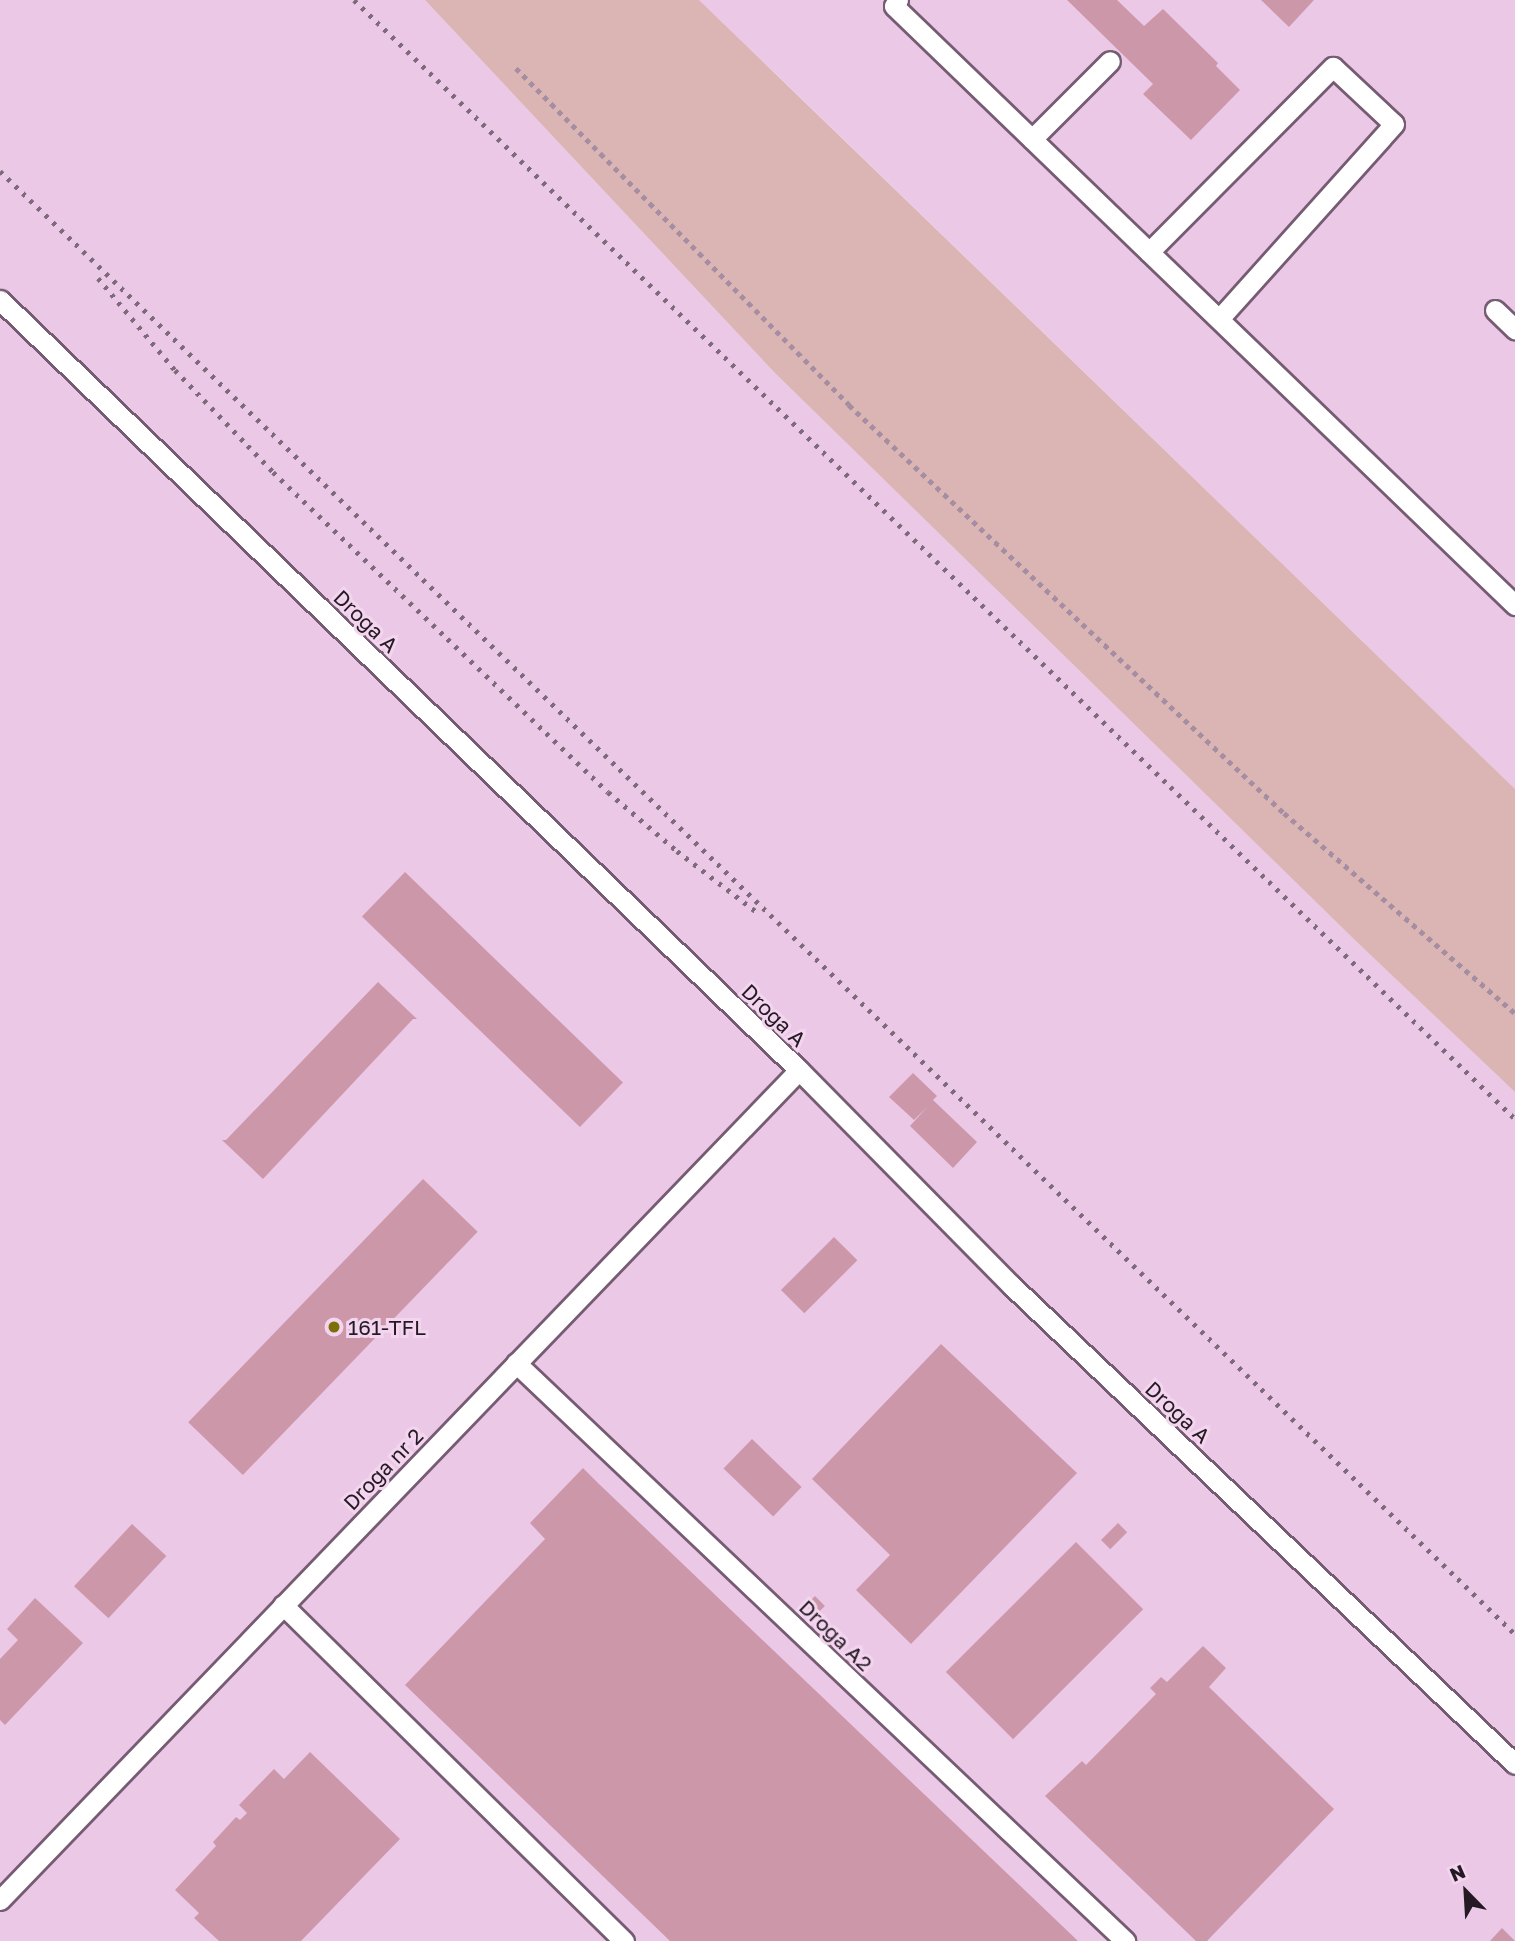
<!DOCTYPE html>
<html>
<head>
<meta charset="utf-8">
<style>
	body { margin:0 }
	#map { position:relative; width:1515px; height:1941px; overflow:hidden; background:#f3d5ef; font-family:"Golos Text",sans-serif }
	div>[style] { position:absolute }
	.built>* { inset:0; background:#ecc8e7 }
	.green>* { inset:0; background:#dab5b3 }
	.building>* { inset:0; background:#cc98a9; transform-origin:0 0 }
	.path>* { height:4.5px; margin-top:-2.25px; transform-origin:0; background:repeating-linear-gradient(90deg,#a58ea2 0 5px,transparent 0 10px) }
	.roads { filter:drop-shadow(2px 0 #765c72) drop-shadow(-2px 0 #765c72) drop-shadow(0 2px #765c72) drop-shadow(0 -2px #765c72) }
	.service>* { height:19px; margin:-9.5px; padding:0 9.5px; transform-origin:9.5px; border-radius:9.5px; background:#fff }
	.rail>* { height:5px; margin-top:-2.5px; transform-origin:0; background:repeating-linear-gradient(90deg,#7d6a7a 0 3.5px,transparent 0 10.5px) }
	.dots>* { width:19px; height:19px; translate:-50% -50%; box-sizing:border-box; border:4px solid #f3d5ef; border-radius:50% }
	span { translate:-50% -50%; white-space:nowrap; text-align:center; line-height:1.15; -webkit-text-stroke:6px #f3d5ef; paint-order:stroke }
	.street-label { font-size:21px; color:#251a23 }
	.poi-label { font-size:21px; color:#251a23 }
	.left { translate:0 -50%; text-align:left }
	.north { position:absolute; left:1431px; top:1857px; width:70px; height:70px; -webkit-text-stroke:5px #f3d5ef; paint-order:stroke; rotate:336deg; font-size:19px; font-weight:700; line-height:28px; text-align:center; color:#251a23 }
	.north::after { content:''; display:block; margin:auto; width:24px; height:32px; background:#251a23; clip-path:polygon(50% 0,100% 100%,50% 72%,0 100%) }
</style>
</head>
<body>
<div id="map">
	<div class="built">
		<i style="clip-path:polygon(0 0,425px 0,774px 372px,1359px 944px,1515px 1092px,1515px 1941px,0 1941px)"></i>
		<i style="clip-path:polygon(699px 0,1515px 0,1515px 789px,795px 92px)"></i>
	</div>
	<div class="green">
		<i style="clip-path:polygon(425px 0,699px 0,1515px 789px,1515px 1092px,1359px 944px,774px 372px)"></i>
	</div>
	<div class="building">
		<i style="clip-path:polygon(1067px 0,1117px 0,1144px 26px,1163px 9px,1218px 63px,1216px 66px,1240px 90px,1191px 140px,1143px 94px,1153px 84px)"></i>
		<i style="clip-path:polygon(1261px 0,1314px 0,1289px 27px)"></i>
		<i style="left:405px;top:872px;width:303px;height:62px;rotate:44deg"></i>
		<i style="clip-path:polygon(378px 982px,417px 1019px,413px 1019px,263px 1179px,222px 1140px,226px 1140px)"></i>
		<i style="clip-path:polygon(913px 1073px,937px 1096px,933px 1100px,977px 1142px,953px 1168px,910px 1126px,928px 1106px,914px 1120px,889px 1097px)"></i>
		<i style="left:423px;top:1179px;width:76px;height:338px;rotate:44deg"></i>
		<i style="left:834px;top:1237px;width:33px;height:75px;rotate:45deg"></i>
		<i style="clip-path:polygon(941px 1344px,1077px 1473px,911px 1644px,856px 1590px,890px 1555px,812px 1479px)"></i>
		<i style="left:752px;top:1439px;width:69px;height:41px;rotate:44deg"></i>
		<i style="clip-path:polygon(583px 1468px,599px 1484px,1078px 1941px,670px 1941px,405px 1685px,545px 1539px,530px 1523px)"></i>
		<i style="left:1118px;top:1523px;width:13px;height:24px;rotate:45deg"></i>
		<i style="left:132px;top:1524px;width:47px;height:85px;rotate:43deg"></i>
		<i style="left:1076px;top:1542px;width:95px;height:184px;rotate:45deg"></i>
		<i style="left:815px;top:1596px;width:14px;height:13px;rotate:45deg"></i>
		<i style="clip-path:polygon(35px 1598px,83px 1643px,5px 1725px,0 1720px,0 1659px,18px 1640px,7px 1629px)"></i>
		<i style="clip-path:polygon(1203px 1646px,1226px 1668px,1209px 1687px,1334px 1809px,1207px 1941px,1196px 1941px,1045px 1796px,1082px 1761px,1086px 1765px,1156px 1694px,1150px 1688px,1161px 1677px,1167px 1682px)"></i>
		<i style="clip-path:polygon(310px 1752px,400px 1839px,301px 1941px,219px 1941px,194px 1918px,199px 1913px,175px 1890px,216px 1846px,213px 1842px,236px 1817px,240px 1820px,247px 1813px,239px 1805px,274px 1769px,284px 1779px)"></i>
		<i style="clip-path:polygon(1502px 1928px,1515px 1941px,1490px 1941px)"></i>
	</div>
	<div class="path">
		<i style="left:516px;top:68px;width:474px;rotate:45.3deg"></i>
		<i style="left:849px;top:405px;width:596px;rotate:43.17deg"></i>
		<i style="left:1284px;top:813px;width:306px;rotate:40.9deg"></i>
	</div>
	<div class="roads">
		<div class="service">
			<i style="left:898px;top:0;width:7px;rotate:124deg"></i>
			<i style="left:894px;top:6px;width:863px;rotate:43.97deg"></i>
			<i style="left:1032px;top:139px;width:110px;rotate:-45deg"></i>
			<i style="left:1149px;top:252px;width:261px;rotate:-45.2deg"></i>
			<i style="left:1333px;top:67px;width:83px;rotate:43.1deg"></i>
			<i style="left:1394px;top:124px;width:262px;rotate:131.9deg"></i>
			<i style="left:0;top:300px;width:1110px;rotate:43.94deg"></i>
			<i style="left:799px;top:1070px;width:302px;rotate:45.4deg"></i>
			<i style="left:1011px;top:1285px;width:695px;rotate:43.54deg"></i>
			<i style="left:1495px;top:310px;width:28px;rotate:44deg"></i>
			<i style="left:516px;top:1363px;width:840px;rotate:43.5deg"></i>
			<i style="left:283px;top:1605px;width:479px;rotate:44.6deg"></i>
			<i style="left:0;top:1900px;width:1152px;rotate:-46.09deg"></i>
		</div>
	</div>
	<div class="rail">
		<i style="left:354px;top:0;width:1612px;rotate:43.94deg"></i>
		<i style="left:0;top:171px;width:2106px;rotate:44deg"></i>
		<i style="left:98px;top:278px;width:120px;rotate:50.1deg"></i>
		<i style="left:175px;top:370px;width:141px;rotate:46.1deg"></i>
		<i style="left:273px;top:472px;width:463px;rotate:43.7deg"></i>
		<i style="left:608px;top:792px;width:91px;rotate:40.5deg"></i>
		<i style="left:677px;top:851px;width:102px;rotate:37.4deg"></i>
	</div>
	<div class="dots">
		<i style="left:334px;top:1327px;background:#7c6e0a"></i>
	</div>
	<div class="street-label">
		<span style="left:366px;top:621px;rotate:44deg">Droga A</span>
		<span style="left:774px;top:1015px;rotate:44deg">Droga A</span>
		<span style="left:1178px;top:1412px;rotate:43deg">Droga A</span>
		<span style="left:383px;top:1469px;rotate:-46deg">Droga nr 2</span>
		<span style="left:836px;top:1635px;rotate:44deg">Droga A2</span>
	</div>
	<div class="poi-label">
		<span class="left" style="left:348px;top:1327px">161-TFL</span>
	</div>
	<div class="north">N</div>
</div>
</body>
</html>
